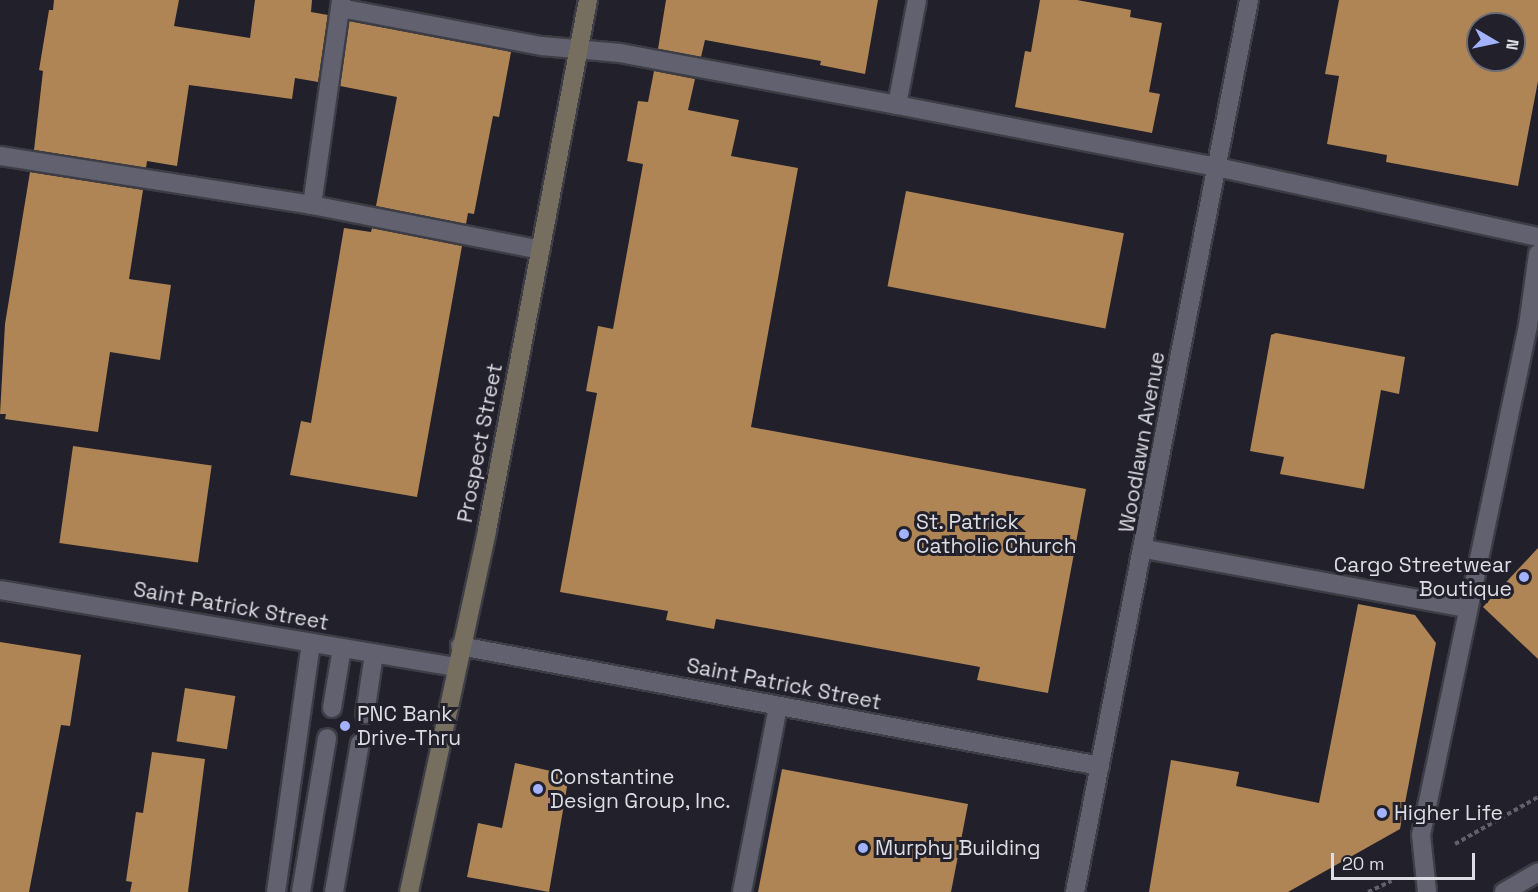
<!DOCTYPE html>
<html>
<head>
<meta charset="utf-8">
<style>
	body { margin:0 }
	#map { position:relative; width:1538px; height:892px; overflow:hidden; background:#21202b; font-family:"Space Grotesk",sans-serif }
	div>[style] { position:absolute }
	.building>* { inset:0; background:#b08555; transform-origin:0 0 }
	.path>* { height:4px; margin-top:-2px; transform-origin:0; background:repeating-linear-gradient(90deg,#62616b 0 4.5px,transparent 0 7.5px) }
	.roads { filter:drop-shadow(2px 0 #3d3d45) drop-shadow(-2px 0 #3d3d45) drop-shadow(0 2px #3d3d45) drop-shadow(0 -2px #3d3d45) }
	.service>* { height:18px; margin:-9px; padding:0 9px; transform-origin:9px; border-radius:9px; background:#62616f }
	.minor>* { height:18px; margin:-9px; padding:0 9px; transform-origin:9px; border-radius:9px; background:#62616f }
	.tertiary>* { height:18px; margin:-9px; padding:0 9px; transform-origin:9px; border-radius:9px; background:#62616f }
	.secondary>* { height:18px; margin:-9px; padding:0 9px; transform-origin:9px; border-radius:9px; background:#766e5e }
	.dots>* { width:16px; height:16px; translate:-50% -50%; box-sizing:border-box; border:3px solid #21202b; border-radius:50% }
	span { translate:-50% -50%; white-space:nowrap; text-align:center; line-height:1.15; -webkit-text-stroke:6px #21202b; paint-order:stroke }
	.street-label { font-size:21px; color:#dddde5 }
	.poi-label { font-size:21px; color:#dddde5 }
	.left { translate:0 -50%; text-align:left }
	.right { translate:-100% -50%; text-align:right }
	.north { position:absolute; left:1466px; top:12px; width:60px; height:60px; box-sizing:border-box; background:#21202b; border:2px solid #6c6c75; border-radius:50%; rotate:99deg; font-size:16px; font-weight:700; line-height:24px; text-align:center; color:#dddde5 }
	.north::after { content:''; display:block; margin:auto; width:21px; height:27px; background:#a2b2fd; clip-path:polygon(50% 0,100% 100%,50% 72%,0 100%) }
	.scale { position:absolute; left:1331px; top:853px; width:144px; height:27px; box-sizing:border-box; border:3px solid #dddde5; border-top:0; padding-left:8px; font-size:18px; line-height:21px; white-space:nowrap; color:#dddde5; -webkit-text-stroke:4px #21202b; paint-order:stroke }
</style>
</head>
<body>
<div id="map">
	<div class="building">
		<i style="clip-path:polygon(54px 0,179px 0,174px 26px,250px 38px,255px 0,312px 0,311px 12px,328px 15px,318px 82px,295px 78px,292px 99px,189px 85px,177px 166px,147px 161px,146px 168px,34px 150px,43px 71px,39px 70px,49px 10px,53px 10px)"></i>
		<i style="clip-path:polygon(666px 0,878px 0,865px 74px,820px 65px,821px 61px,705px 40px,701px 57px,658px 49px)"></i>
		<i style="clip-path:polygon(1040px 0,1077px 0,1131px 10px,1130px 17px,1162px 23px,1149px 92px,1160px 94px,1152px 133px,1015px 107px,1025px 51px,1031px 52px)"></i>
		<i style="clip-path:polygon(evenodd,1339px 0,1538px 0,1538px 81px,1518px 186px,1386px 162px,1387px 155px,1327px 144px,1339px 76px,1325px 74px,1339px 0,1478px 24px,1514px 24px,1514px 60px,1478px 60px,1478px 24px)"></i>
		<i style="clip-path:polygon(349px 21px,511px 52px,499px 117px,493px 116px,474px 214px,468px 213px,466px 224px,376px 206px,397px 97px,340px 86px)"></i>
		<i style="clip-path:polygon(654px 71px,695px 79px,688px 110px,739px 120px,731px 156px,798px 168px,751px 427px,1086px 489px,1048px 693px,977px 680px,980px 667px,716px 619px,714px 629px,666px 620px,668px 611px,560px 592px,597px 393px,586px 391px,598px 326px,613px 329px,643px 164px,627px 161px,638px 101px,648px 102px)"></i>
		<i style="clip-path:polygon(30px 172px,143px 190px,129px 279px,171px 285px,160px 360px,110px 352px,98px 432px,5px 419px,6px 414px,0 414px,5px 324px)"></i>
		<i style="left:906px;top:191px;width:222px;height:97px;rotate:11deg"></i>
		<i style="clip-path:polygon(344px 228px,371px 232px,372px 228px,462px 246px,417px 497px,290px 475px,301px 421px,311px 423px)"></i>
		<i style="clip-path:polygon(1276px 333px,1405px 357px,1399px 394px,1381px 390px,1364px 489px,1280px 474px,1284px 457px,1250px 451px,1271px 335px)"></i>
		<i style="left:73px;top:446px;width:140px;height:98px;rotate:8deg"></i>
		<i style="clip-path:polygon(1538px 548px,1538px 659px,1483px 607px)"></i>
		<i style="clip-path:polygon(1358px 604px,1415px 615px,1436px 643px,1400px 829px,1288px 892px,1149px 892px,1171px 760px,1239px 772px,1236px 786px,1319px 803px)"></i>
		<i style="clip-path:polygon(0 642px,81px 655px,70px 726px,61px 725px,29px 892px,0 892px)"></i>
		<i style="left:185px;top:688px;width:51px;height:54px;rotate:9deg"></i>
		<i style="clip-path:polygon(152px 752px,205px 759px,188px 892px,130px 892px,132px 882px,126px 881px,136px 812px,143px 813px)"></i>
		<i style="clip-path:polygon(515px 763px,569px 775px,549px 892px,467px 877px,478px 823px,502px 828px)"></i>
		<i style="clip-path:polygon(782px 769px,968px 804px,951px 892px,758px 892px)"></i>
	</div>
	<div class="path">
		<i style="left:1455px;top:844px;width:95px;rotate:-29.5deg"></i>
		<i style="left:1368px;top:892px;width:26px;rotate:-25deg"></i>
	</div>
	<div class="roads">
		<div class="service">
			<i style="left:340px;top:8px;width:206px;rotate:10.7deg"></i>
			<i style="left:542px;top:46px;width:78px;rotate:5.1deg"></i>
			<i style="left:620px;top:53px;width:282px;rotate:10.6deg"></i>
			<i style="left:897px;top:105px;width:326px;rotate:11deg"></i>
			<i style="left:1217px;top:167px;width:329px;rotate:12.3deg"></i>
			<i style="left:897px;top:105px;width:107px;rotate:-79.2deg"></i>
			<i style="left:0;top:156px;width:316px;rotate:8.9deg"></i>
			<i style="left:312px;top:205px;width:233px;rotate:11.1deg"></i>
			<i style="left:312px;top:205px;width:207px;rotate:-81.9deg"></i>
			<i style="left:1145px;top:549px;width:328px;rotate:10.4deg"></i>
			<i style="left:332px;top:708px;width:61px;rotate:-80.5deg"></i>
			<i style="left:365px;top:714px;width:61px;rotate:-81.5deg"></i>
			<i style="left:276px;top:892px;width:251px;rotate:-82deg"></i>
			<i style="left:301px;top:892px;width:156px;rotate:-80.4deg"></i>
			<i style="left:334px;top:892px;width:151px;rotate:-80.1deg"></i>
			<i style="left:742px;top:892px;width:189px;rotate:-79deg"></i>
			<i style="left:1427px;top:892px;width:57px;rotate:-96deg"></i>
			<i style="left:1421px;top:835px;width:520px;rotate:-78.13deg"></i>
			<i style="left:1528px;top:326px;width:73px;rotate:-82.1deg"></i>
		</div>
		<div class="minor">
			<i style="left:0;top:590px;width:461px;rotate:9.6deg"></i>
			<i style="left:460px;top:646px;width:651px;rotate:10.62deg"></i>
			<i style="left:1075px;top:892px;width:909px;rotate:-78.96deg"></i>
		</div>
		<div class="tertiary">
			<i style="left:1504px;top:892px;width:39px;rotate:-30deg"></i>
		</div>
		<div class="secondary">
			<i style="left:409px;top:892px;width:370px;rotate:-77.8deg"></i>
			<i style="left:487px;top:530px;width:540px;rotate:-79.21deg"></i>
		</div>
	</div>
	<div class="dots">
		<i style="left:904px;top:534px;background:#a2b2fd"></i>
		<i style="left:1524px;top:577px;background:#a2b2fd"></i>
		<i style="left:345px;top:726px;background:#a2b2fd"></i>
		<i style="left:538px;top:789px;background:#a2b2fd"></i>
		<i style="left:1382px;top:813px;background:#a2b2fd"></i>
		<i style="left:863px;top:848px;background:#a2b2fd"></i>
	</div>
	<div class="street-label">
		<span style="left:1142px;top:442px;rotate:-80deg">Woodlawn Avenue</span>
		<span style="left:480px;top:443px;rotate:-79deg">Prospect Street</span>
		<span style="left:231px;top:606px;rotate:10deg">Saint Patrick Street</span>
		<span style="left:784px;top:684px;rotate:11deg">Saint Patrick Street</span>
	</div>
	<div class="poi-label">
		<span class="left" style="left:916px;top:534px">St. Patrick<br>Catholic Church</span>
		<span class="right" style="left:1512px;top:577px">Cargo Streetwear<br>Boutique</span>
		<span class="left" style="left:357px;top:726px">PNC Bank<br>Drive-Thru</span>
		<span class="left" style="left:550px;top:789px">Constantine<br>Design Group, Inc.</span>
		<span class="left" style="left:1394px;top:813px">Higher Life</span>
		<span class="left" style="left:875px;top:848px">Murphy Building</span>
	</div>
	<div class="north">N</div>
	<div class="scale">20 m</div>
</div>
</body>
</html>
